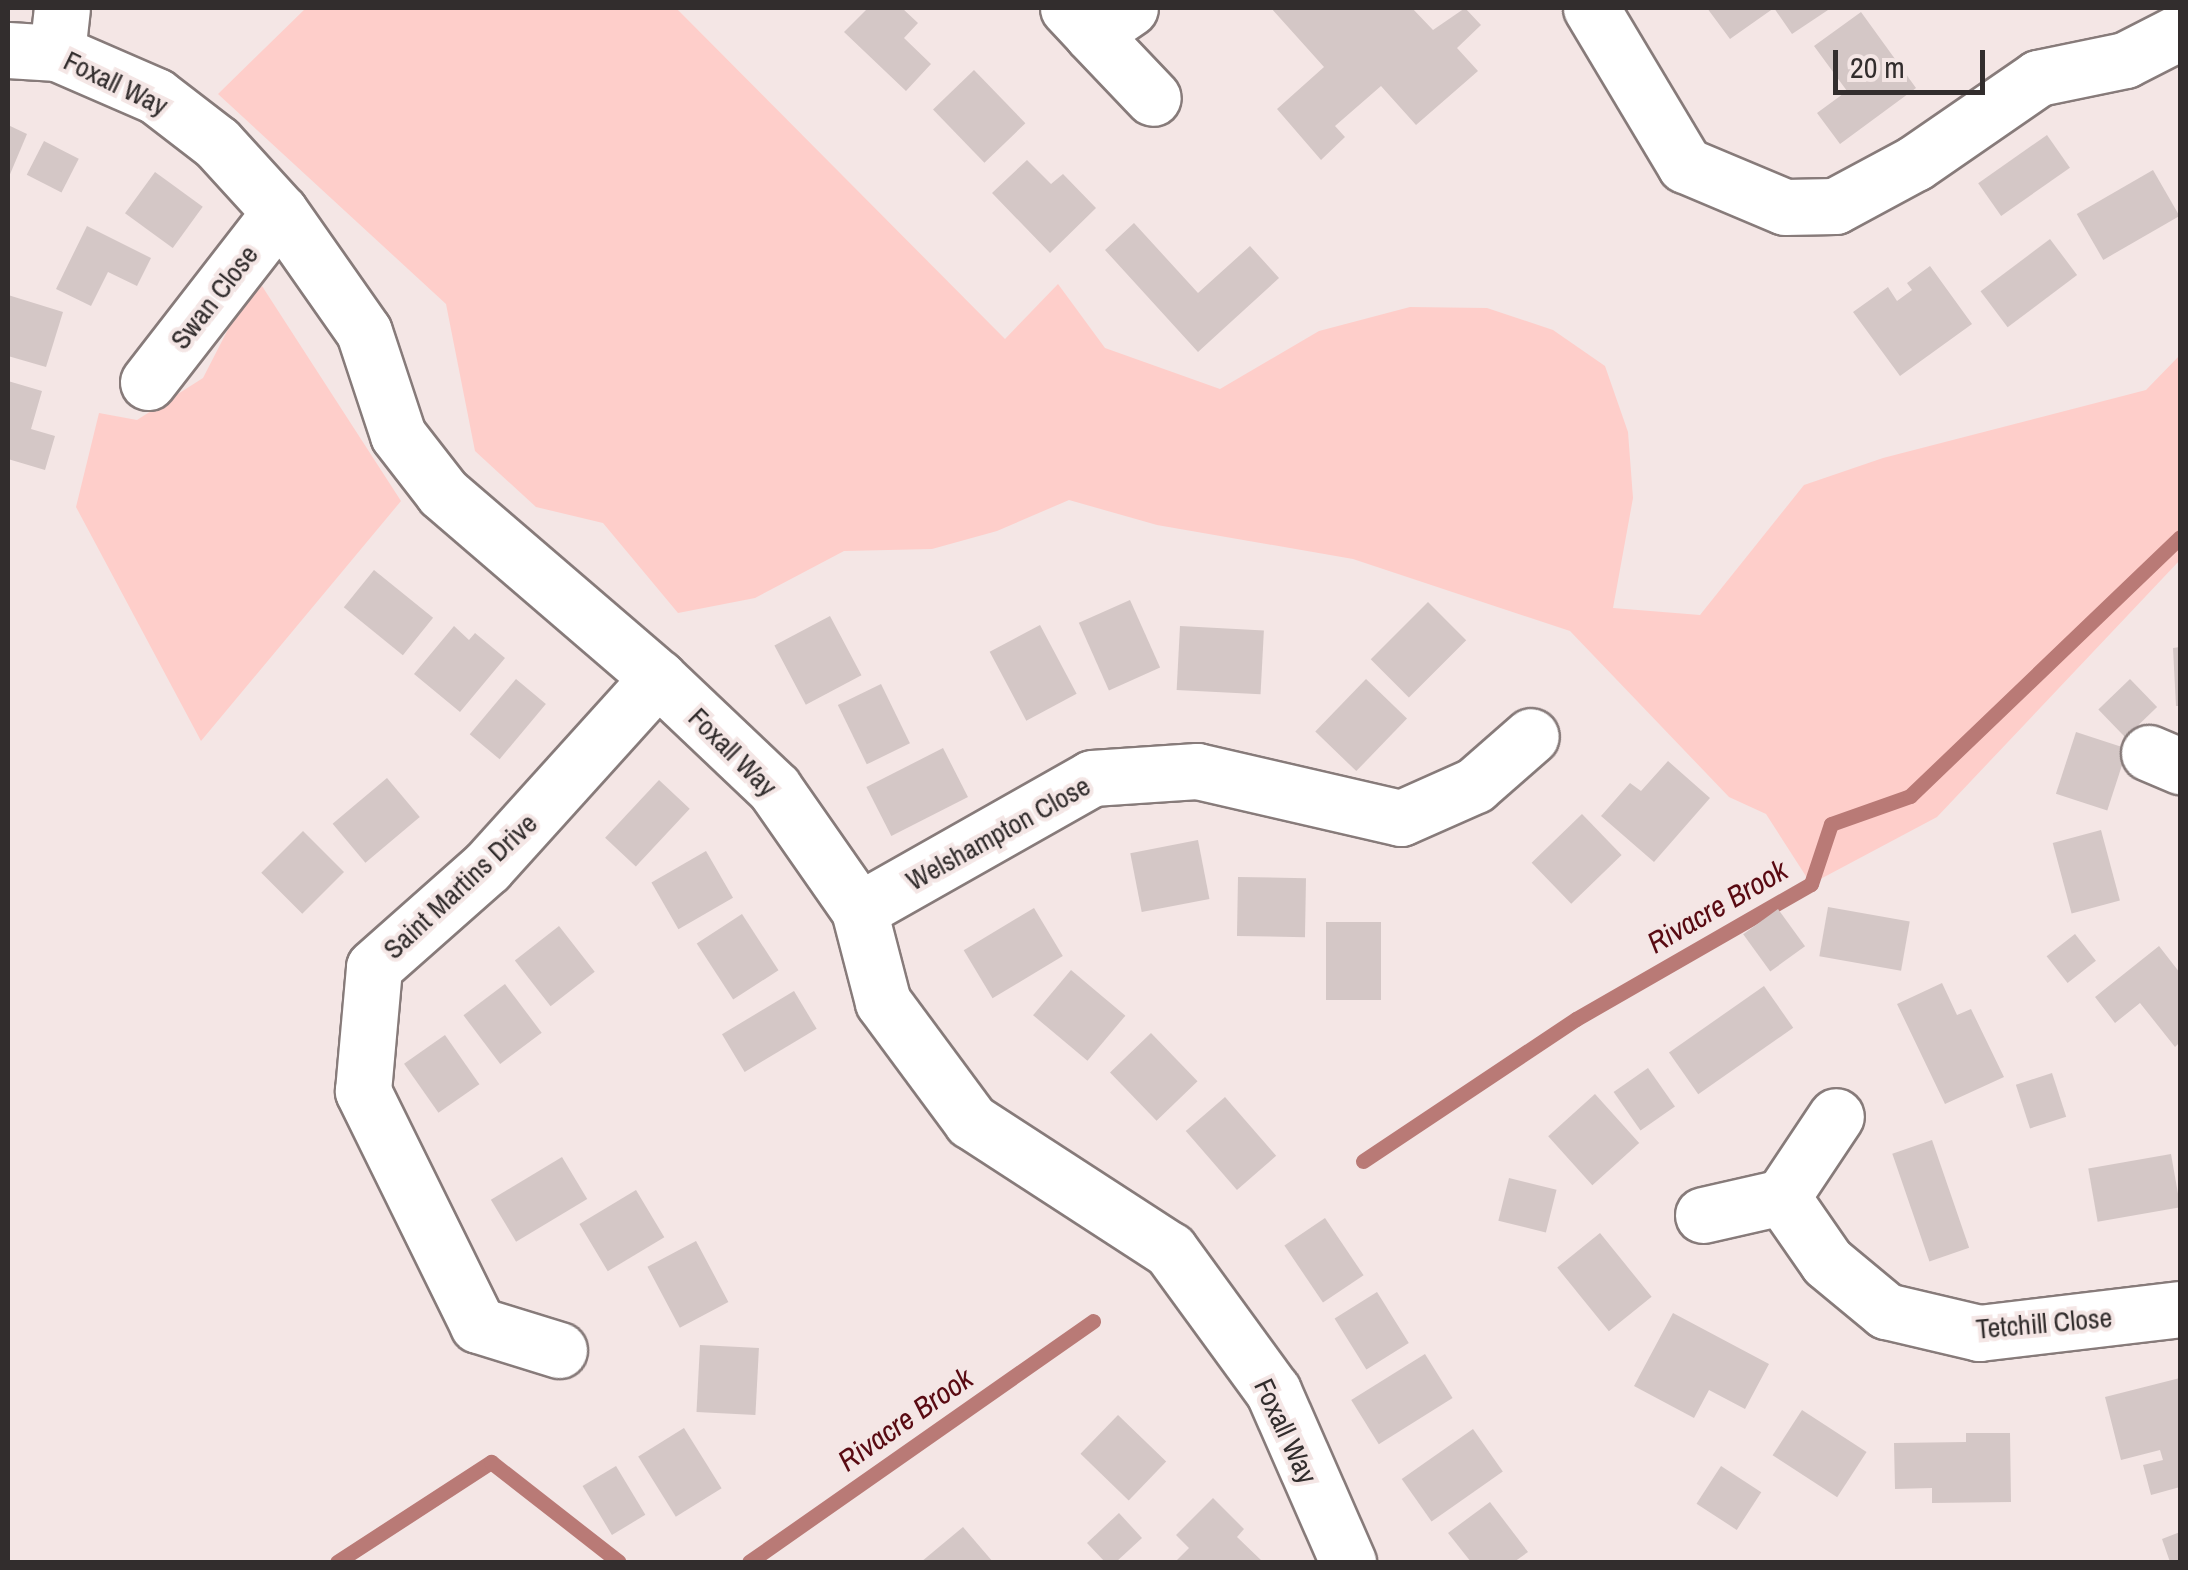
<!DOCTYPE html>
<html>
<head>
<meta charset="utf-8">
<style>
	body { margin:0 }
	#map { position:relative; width:2188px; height:1570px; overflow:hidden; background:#f4e6e5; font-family:"Archivo Narrow",sans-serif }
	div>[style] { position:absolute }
	.green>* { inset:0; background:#fececa }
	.stream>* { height:15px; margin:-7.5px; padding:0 7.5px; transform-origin:7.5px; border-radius:7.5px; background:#b97a76 }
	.building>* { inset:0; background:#d4c7c6; transform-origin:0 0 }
	.roads { filter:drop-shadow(2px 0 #877b7a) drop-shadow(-2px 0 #877b7a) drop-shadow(0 2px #877b7a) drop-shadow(0 -2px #877b7a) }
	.minor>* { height:55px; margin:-27.5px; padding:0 27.5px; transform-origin:27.5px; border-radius:27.5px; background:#fff }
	span { translate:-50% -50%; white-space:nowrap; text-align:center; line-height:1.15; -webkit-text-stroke:8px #f4e6e5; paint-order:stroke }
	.street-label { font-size:28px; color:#322d2d }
	.water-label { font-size:30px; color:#590a12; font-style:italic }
	.frame { position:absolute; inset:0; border:10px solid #322d2d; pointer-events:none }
	.scale { position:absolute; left:1833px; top:50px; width:152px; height:45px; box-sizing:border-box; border:5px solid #322d2d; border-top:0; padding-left:12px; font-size:30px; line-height:35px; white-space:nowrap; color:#322d2d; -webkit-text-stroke:8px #f4e6e5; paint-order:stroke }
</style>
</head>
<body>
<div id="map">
	<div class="green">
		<i style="clip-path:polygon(306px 8px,676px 8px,1005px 339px,1058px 284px,1105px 348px,1220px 389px,1319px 331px,1410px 307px,1487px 308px,1553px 330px,1605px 366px,1628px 432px,1633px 498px,1613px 608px,1700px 615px,1804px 485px,1883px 458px,2146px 390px,2180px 355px,2180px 560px,1937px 817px,1811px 884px,1766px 814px,1729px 797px,1570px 631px,1353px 559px,1157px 525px,1069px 500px,997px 531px,932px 549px,844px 551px,755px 598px,678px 613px,603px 523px,536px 507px,475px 451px,446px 304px,218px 94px)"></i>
		<i style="clip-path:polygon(262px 286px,401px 501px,201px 741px,76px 507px,99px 413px,137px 420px,203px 378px,242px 302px)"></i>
	</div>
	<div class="stream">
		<i style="left:1363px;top:1161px;width:256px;rotate:-33.7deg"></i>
		<i style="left:1576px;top:1019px;width:271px;rotate:-29.9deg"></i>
		<i style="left:1811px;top:884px;width:63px;rotate:-71.6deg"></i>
		<i style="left:1831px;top:824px;width:84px;rotate:-19.5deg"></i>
		<i style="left:1910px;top:796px;width:374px;rotate:-43.8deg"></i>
		<i style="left:337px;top:1562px;width:184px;rotate:-33deg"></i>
		<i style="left:491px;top:1462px;width:162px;rotate:38deg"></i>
		<i style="left:749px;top:1562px;width:420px;rotate:-35deg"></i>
	</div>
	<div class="building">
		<i style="clip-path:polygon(868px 8px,902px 8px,918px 23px,904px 38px,931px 64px,906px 91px,844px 32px)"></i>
		<i style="clip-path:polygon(1271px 8px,1412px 8px,1433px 30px,1465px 8px,1481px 25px,1457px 48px,1478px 71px,1416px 125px,1381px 86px,1335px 126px,1345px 137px,1321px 160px,1277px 109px,1324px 67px)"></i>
		<i style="clip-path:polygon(1707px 8px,1831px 8px,1792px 34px,1774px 8px,1730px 39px)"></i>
		<i style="clip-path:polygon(1861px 12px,1916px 88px,1840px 144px,1817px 113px,1847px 91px,1814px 46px)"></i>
		<i style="left:974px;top:70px;width:74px;height:57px;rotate:46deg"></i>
		<i style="clip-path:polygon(8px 125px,27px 134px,8px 179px)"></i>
		<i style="left:2047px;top:135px;width:40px;height:84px;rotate:55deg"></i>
		<i style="left:44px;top:141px;width:39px;height:38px;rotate:27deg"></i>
		<i style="clip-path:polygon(1027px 160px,1051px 184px,1063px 174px,1096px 208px,1050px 253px,992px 193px)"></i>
		<i style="left:2153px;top:170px;width:53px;height:88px;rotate:60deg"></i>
		<i style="left:155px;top:172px;width:59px;height:51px;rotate:36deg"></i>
		<i style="clip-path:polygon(1134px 223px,1198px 293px,1250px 246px,1279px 278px,1198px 352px,1105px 250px)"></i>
		<i style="clip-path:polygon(87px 226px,151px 258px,137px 286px,108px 272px,91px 306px,56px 289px)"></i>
		<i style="left:2050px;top:239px;width:45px;height:87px;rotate:53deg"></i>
		<i style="clip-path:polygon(1930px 266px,1972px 324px,1900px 376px,1853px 312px,1888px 287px,1897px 301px,1912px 290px,1907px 283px)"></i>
		<i style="clip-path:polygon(8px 295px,63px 312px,46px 367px,8px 356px)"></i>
		<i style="clip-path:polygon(8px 381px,42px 391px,31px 429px,55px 436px,45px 470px,8px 459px)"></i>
		<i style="left:374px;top:570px;width:76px;height:48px;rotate:39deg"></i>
		<i style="left:1130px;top:600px;width:74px;height:56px;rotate:66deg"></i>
		<i style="left:1428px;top:602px;width:54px;height:81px;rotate:45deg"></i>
		<i style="left:830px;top:616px;width:67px;height:63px;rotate:62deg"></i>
		<i style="left:1040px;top:625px;width:78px;height:57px;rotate:62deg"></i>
		<i style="clip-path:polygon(454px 626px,469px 640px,475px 633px,505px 658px,460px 712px,414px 674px)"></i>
		<i style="left:1180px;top:626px;width:84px;height:64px;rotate:3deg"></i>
		<i style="clip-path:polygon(2180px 647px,2180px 706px,2176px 706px,2173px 648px)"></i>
		<i style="left:516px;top:679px;width:39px;height:72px;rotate:40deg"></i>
		<i style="left:1366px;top:679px;width:57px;height:73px;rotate:44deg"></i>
		<i style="left:2130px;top:679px;width:39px;height:44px;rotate:46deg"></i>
		<i style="left:881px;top:684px;width:66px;height:48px;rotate:64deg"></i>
		<i style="left:2076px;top:732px;width:54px;height:65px;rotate:18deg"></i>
		<i style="left:943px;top:748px;width:55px;height:86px;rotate:63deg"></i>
		<i style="clip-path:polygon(1668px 761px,1710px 798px,1654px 862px,1601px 816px,1630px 783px,1641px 791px)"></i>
		<i style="left:387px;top:778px;width:51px;height:71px;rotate:50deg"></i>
		<i style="left:659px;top:780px;width:42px;height:79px;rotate:43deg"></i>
		<i style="left:1582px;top:814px;width:57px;height:70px;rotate:46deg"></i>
		<i style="left:2101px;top:830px;width:73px;height:50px;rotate:75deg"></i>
		<i style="left:303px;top:831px;width:58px;height:59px;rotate:45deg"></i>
		<i style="left:1198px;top:840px;width:60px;height:69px;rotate:79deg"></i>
		<i style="left:706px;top:851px;width:54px;height:63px;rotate:60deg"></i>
		<i style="left:1238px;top:877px;width:68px;height:59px;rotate:1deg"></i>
		<i style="left:1828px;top:907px;width:83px;height:50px;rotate:10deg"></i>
		<i style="left:1034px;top:908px;width:56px;height:82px;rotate:59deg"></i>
		<i style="left:1778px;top:909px;width:46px;height:43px;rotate:54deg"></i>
		<i style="left:742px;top:914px;width:67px;height:54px;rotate:57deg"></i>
		<i style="left:1326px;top:922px;width:55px;height:78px"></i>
		<i style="left:559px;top:926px;width:58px;height:56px;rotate:52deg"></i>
		<i style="left:2075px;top:934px;width:34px;height:36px;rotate:52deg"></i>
		<i style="clip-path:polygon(2159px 946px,2180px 973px,2180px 1042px,2175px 1047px,2140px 1003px,2115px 1023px,2095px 997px)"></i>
		<i style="left:1071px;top:970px;width:71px;height:59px;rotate:40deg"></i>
		<i style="clip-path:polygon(1942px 983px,1957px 1015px,1971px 1009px,2004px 1077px,1945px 1104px,1897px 1004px)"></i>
		<i style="left:505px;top:984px;width:61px;height:52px;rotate:53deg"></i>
		<i style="left:1764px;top:986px;width:51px;height:116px;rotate:55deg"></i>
		<i style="left:794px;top:991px;width:44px;height:84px;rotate:59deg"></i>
		<i style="left:1151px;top:1033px;width:67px;height:57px;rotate:46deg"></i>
		<i style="left:445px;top:1035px;width:60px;height:50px;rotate:55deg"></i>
		<i style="left:1648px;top:1068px;width:47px;height:42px;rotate:55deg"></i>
		<i style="left:2052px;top:1073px;width:46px;height:38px;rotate:72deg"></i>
		<i style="left:1595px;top:1094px;width:66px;height:63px;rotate:48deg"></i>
		<i style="left:1225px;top:1097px;width:78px;height:52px;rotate:49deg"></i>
		<i style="left:1932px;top:1140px;width:114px;height:42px;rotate:71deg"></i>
		<i style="left:2171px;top:1154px;width:54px;height:84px;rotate:80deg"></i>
		<i style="left:562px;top:1157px;width:49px;height:83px;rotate:59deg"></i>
		<i style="left:1509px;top:1178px;width:49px;height:44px;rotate:14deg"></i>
		<i style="left:636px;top:1190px;width:55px;height:66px;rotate:59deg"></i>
		<i style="left:1325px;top:1218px;width:69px;height:49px;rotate:56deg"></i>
		<i style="left:1600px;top:1233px;width:82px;height:55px;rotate:51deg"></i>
		<i style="left:696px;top:1241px;width:69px;height:55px;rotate:62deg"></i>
		<i style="left:1377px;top:1292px;width:60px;height:50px;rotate:58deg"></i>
		<i style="clip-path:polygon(1673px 1313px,1769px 1364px,1745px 1409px,1709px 1390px,1694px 1418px,1634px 1386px)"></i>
		<i style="left:700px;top:1345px;width:59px;height:67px;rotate:3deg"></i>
		<i style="left:1425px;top:1354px;width:52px;height:87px;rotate:58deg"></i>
		<i style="clip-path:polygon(2180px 1378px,2180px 1487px,2151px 1495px,2143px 1465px,2163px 1460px,2160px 1450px,2121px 1460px,2105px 1397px)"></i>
		<i style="left:1802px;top:1410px;width:77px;height:54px;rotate:33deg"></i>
		<i style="left:1118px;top:1415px;width:67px;height:54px;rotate:44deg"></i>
		<i style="left:684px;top:1428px;width:71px;height:54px;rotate:58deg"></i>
		<i style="left:1473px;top:1429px;width:52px;height:87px;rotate:55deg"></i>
		<i style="clip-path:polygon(1966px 1433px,2010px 1433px,2011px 1502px,1932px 1503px,1932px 1488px,1895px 1489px,1894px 1443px,1966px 1442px)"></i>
		<i style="left:616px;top:1466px;width:57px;height:39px;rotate:59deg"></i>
		<i style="left:1721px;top:1466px;width:48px;height:45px;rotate:33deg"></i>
		<i style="clip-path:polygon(1213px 1498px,1244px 1529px,1237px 1537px,1263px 1562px,1175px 1562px,1189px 1548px,1176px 1535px)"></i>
		<i style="clip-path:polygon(1490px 1502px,1528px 1552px,1514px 1562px,1471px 1562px,1448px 1533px)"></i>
		<i style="clip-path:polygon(1119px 1513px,1142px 1538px,1116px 1562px,1105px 1562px,1087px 1543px)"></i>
		<i style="clip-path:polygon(963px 1527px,993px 1562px,921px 1562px)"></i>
		<i style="clip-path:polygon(2180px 1532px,2180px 1562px,2170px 1562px,2162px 1539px)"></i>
	</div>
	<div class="roads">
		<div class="minor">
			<i style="left:1068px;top:8px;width:35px;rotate:47deg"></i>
			<i style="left:1092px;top:34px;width:46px;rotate:-34.4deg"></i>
			<i style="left:1591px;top:8px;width:183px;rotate:59.1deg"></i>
			<i style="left:1685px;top:165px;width:108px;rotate:22.8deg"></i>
			<i style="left:1785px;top:207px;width:50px;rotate:-1.1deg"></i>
			<i style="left:1835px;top:206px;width:91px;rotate:-28.3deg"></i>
			<i style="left:1915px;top:163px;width:150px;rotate:-34.6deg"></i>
			<i style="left:2038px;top:78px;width:89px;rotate:-11.7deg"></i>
			<i style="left:2125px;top:60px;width:62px;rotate:-27deg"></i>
			<i style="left:1092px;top:34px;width:88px;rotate:46.4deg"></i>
			<i style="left:8px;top:50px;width:49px;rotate:3.5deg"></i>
			<i style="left:57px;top:53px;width:108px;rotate:23.5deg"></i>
			<i style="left:156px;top:96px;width:77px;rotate:37.6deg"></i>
			<i style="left:217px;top:143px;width:93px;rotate:47.6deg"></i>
			<i style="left:280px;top:212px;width:146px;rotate:55deg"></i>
			<i style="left:364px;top:332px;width:108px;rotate:71.7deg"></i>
			<i style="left:398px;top:435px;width:73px;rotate:52.2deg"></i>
			<i style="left:443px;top:493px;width:284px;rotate:40.7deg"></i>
			<i style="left:658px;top:678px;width:160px;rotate:43.5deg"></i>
			<i style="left:774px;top:788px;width:149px;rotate:55.1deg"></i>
			<i style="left:859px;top:910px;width:95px;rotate:75.4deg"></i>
			<i style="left:883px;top:1002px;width:148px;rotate:53.5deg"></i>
			<i style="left:971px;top:1121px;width:237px;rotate:33deg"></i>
			<i style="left:1170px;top:1250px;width:175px;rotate:53.9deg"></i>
			<i style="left:1273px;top:1391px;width:187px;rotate:66.3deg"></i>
			<i style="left:57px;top:53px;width:45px;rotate:-83.7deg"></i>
			<i style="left:148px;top:382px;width:215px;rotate:-52.2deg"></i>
			<i style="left:2149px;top:753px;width:34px;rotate:23deg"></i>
			<i style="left:859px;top:910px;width:268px;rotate:-29.5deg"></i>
			<i style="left:1092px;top:778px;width:105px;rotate:-3.8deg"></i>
			<i style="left:1197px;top:771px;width:209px;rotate:13deg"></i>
			<i style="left:1401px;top:818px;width:81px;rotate:-24deg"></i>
			<i style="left:1475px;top:785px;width:74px;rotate:-41.2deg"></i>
			<i style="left:1782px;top:1197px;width:97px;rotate:-56.3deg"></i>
			<i style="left:1703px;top:1215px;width:81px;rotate:-12.8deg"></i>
			<i style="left:1782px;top:1197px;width:79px;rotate:55.3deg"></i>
			<i style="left:1827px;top:1262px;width:77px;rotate:39.7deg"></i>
			<i style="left:1886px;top:1311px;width:96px;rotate:13.3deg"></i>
			<i style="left:1979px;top:1333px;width:202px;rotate:-6.8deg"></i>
			<i style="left:559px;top:1350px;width:85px;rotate:-162.8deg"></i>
			<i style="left:478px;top:1325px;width:261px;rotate:-116.2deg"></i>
			<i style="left:363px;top:1091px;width:124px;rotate:-84.9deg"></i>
			<i style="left:374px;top:967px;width:151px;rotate:-41.5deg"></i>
			<i style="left:487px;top:867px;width:255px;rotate:-47.9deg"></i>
		</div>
	</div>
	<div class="street-label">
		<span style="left:116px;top:83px;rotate:26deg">Foxall Way</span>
		<span style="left:214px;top:297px;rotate:-52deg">Swan Close</span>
		<span style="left:733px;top:752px;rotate:45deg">Foxall Way</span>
		<span style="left:998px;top:833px;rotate:-29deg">Welshampton Close</span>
		<span style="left:460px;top:886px;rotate:-43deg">Saint Martins Drive</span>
		<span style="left:2044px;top:1323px;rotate:-5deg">Tetchill Close</span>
		<span style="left:1286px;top:1431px;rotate:65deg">Foxall Way</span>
	</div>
	<div class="water-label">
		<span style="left:1717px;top:906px;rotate:-30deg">Rivacre Brook</span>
		<span style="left:905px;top:1419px;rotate:-35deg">Rivacre Brook</span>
	</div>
	<div class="frame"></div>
	<div class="scale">20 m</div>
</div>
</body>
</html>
